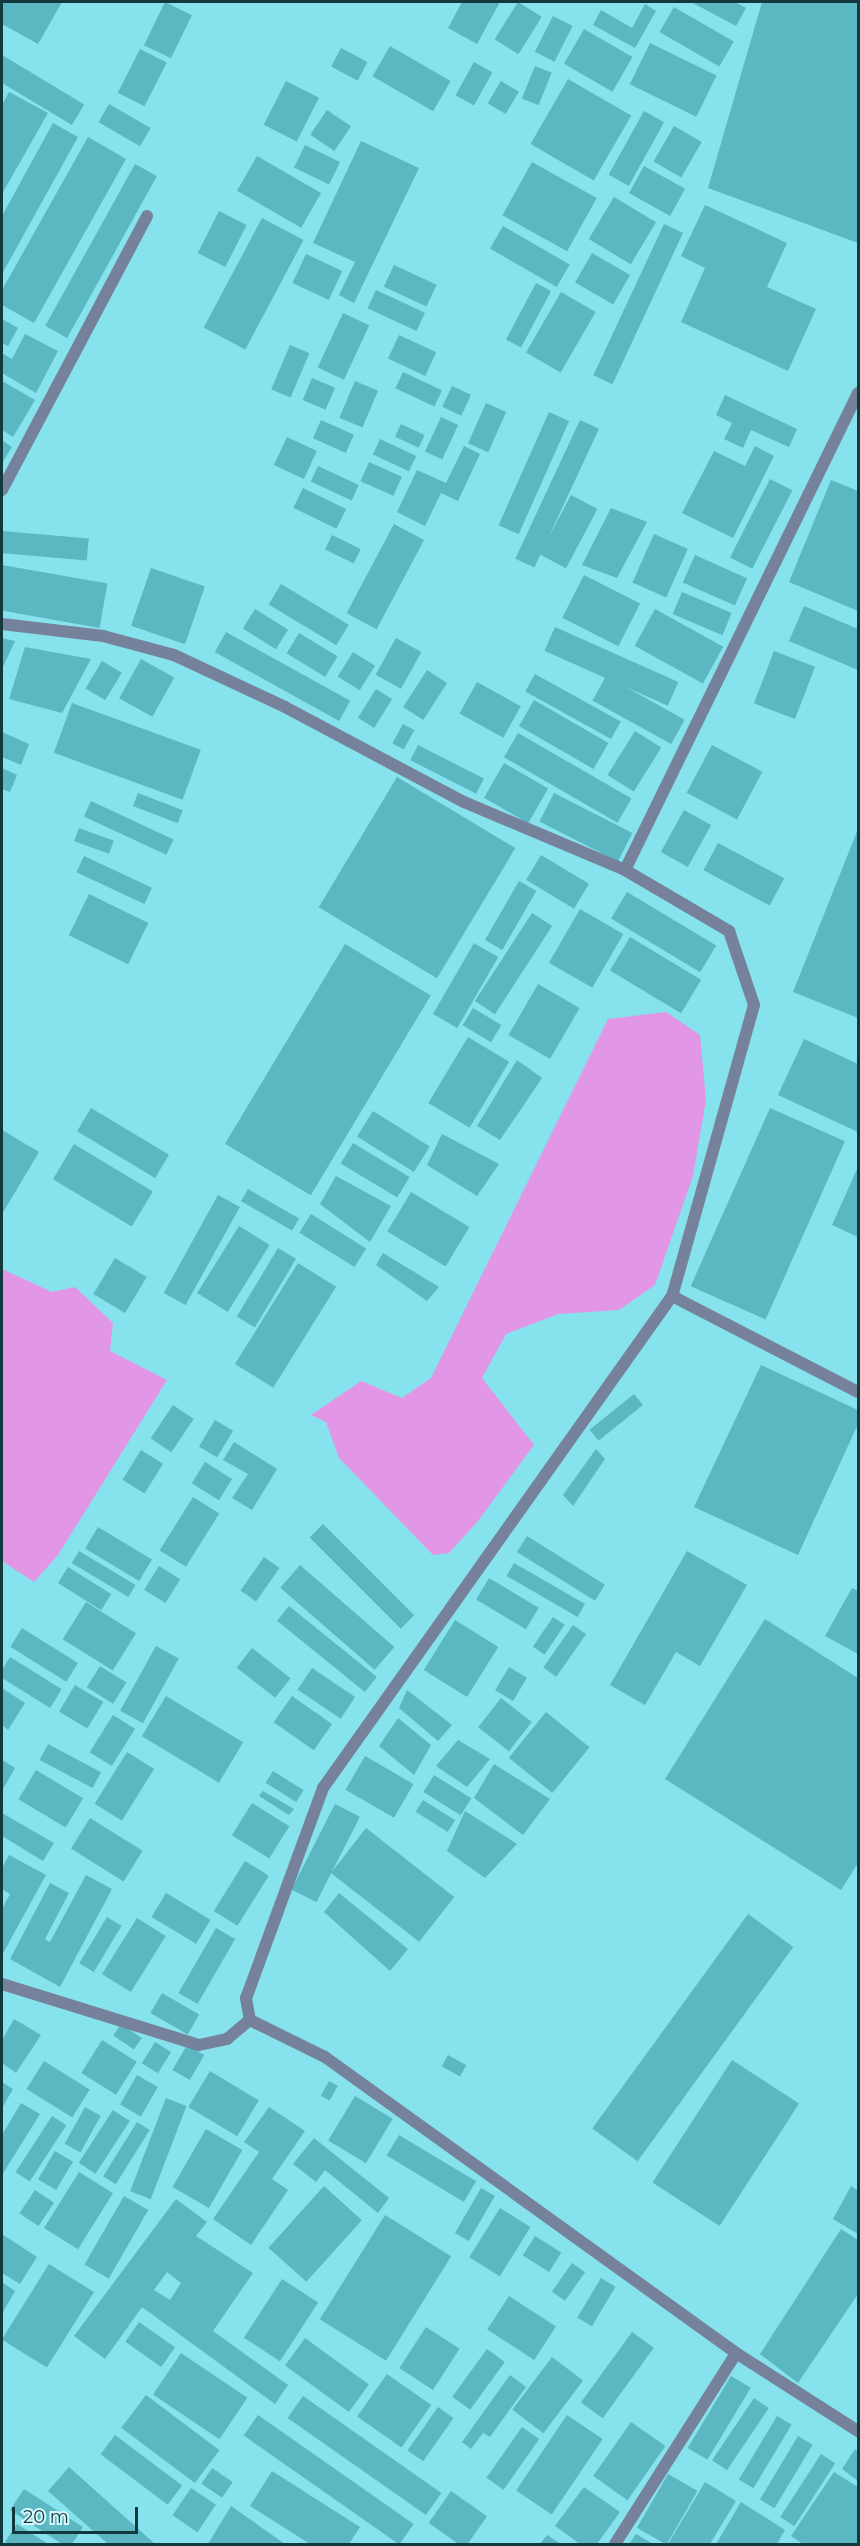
<!DOCTYPE html>
<html>
<head>
<meta charset="utf-8">
<style>
	body { margin:0 }
	#map { position:relative; width:860px; height:2546px; overflow:hidden; background:#86e2ec; font-family:Montserrat,sans-serif }
	div>[style] { position:absolute }
	.water>* { inset:0; background:#e297e6 }
	.building>* { inset:0; background:#5bb8c2; transform-origin:0 0 }
	.street>* { height:12px; margin:-6px; padding:0 6px; transform-origin:6px; border-radius:6px; background:#76829b }
	span { translate:-50% -50%; white-space:nowrap; text-align:center; line-height:1.15; -webkit-text-stroke:4.5px #d7f9fd; paint-order:stroke }
	.frame { position:absolute; inset:0; border:3px solid #123a3e; pointer-events:none }
	.scale { position:absolute; left:12px; top:2507px; width:126px; height:27px; box-sizing:border-box; border:3px solid #123a3e; border-top:0; padding-left:8px; font-size:18px; line-height:21px; white-space:nowrap; color:#123a3e; -webkit-text-stroke:4px #d7f9fd; paint-order:stroke }
</style>
</head>
<body>
<div id="map">
	<div class="water">
		<i style="clip-path:polygon(666px 1012px,700px 1035px,706px 1100px,693px 1176px,655px 1285px,619px 1310px,558px 1314px,506px 1334px,482px 1378px,534px 1445px,478px 1521px,449px 1553px,433px 1555px,339px 1458px,326px 1422px,311px 1415px,361px 1381px,402px 1398px,431px 1378px,608px 1019px)"></i>
		<i style="clip-path:polygon(2px 1269px,52px 1292px,75px 1287px,113px 1323px,110px 1351px,167px 1380px,58px 1555px,34px 1582px,2px 1561px)"></i>
	</div>
	<div class="building">
		<i style="clip-path:polygon(2px 2px,62px 2px,38px 44px,2px 24px)"></i>
		<i style="left:165px;top:2px;width:30px;height:48px;rotate:26deg"></i>
		<i style="clip-path:polygon(462px 2px,500px 2px,477px 44px,448px 28px)"></i>
		<i style="left:518px;top:2px;width:28px;height:44px;rotate:32deg"></i>
		<i style="clip-path:polygon(691px 2px,735px 2px,746px 8px,736px 26px)"></i>
		<i style="clip-path:polygon(762px 2px,858px 2px,858px 243px,708px 188px)"></i>
		<i style="clip-path:polygon(645px 4px,656px 11px,635px 48px,593px 25px,601px 10px,632px 28px)"></i>
		<i style="left:674px;top:7px;width:69px;height:29px;rotate:30deg"></i>
		<i style="left:553px;top:16px;width:22px;height:40px;rotate:27deg"></i>
		<i style="left:584px;top:29px;width:56px;height:40px;rotate:30deg"></i>
		<i style="left:650px;top:43px;width:74px;height:46px;rotate:26deg"></i>
		<i style="left:390px;top:46px;width:70px;height:35px;rotate:30deg"></i>
		<i style="left:341px;top:48px;width:30px;height:21px;rotate:28deg"></i>
		<i style="left:140px;top:49px;width:30px;height:49px;rotate:27deg"></i>
		<i style="left:2px;top:55px;width:96px;height:24px;rotate:31deg"></i>
		<i style="left:474px;top:62px;width:21px;height:38px;rotate:29deg"></i>
		<i style="left:535px;top:66px;width:18px;height:35px;rotate:22deg"></i>
		<i style="left:568px;top:79px;width:73px;height:75px;rotate:30deg"></i>
		<i style="left:286px;top:81px;width:37px;height:49px;rotate:27deg"></i>
		<i style="left:501px;top:81px;width:21px;height:26px;rotate:31deg"></i>
		<i style="clip-path:polygon(9px 92px,48px 113px,2px 194px,2px 105px)"></i>
		<i style="left:109px;top:104px;width:48px;height:21px;rotate:30deg"></i>
		<i style="left:327px;top:110px;width:29px;height:30px;rotate:34deg"></i>
		<i style="left:644px;top:111px;width:23px;height:73px;rotate:29deg"></i>
		<i style="clip-path:polygon(53px 123px,78px 137px,2px 274px,2px 216px)"></i>
		<i style="left:674px;top:126px;width:32px;height:41px;rotate:30deg"></i>
		<i style="clip-path:polygon(88px 137px,126px 159px,34px 323px,2px 305px,2px 290px)"></i>
		<i style="clip-path:polygon(361px 141px,419px 168px,354px 303px,339px 295px,355px 262px,313px 243px)"></i>
		<i style="left:305px;top:145px;width:39px;height:25px;rotate:26deg"></i>
		<i style="left:257px;top:156px;width:74px;height:40px;rotate:30deg"></i>
		<i style="left:532px;top:162px;width:74px;height:61px;rotate:29deg"></i>
		<i style="left:135px;top:164px;width:25px;height:185px;rotate:29deg"></i>
		<i style="left:644px;top:166px;width:47px;height:31px;rotate:29deg"></i>
		<i style="left:614px;top:197px;width:49px;height:49px;rotate:31deg"></i>
		<i style="clip-path:polygon(705px 205px,787px 243px,767px 287px,816px 309px,788px 371px,681px 322px,705px 268px,681px 256px)"></i>
		<i style="left:219px;top:211px;width:31px;height:47px;rotate:27deg"></i>
		<i style="left:262px;top:218px;width:47px;height:124px;rotate:28deg"></i>
		<i style="left:664px;top:224px;width:21px;height:167px;rotate:25deg"></i>
		<i style="left:503px;top:226px;width:77px;height:26px;rotate:30deg"></i>
		<i style="left:592px;top:253px;width:44px;height:34px;rotate:30deg"></i>
		<i style="left:306px;top:254px;width:40px;height:32px;rotate:25deg"></i>
		<i style="left:394px;top:265px;width:47px;height:24px;rotate:25deg"></i>
		<i style="left:536px;top:283px;width:17px;height:64px;rotate:28deg"></i>
		<i style="left:376px;top:290px;width:54px;height:20px;rotate:25deg"></i>
		<i style="left:561px;top:292px;width:40px;height:70px;rotate:30deg"></i>
		<i style="left:343px;top:313px;width:29px;height:60px;rotate:25deg"></i>
		<i style="clip-path:polygon(2px 319px,18px 328px,8px 346px,2px 343px)"></i>
		<i style="clip-path:polygon(25px 334px,58px 351px,36px 393px,2px 373px,2px 353px,12px 359px)"></i>
		<i style="left:399px;top:335px;width:41px;height:26px;rotate:25deg"></i>
		<i style="left:290px;top:345px;width:21px;height:48px;rotate:23deg"></i>
		<i style="left:403px;top:372px;width:43px;height:18px;rotate:25deg"></i>
		<i style="left:312px;top:378px;width:25px;height:24px;rotate:23deg"></i>
		<i style="clip-path:polygon(2px 381px,35px 400px,13px 437px,2px 430px)"></i>
		<i style="left:355px;top:381px;width:25px;height:40px;rotate:23deg"></i>
		<i style="left:452px;top:386px;width:21px;height:23px;rotate:25deg"></i>
		<i style="clip-path:polygon(725px 395px,797px 429px,789px 447px,751px 430px,743px 448px,724px 439px,732px 423px,716px 415px)"></i>
		<i style="left:486px;top:403px;width:22px;height:44px;rotate:24deg"></i>
		<i style="left:549px;top:412px;width:22px;height:124px;rotate:24deg"></i>
		<i style="left:441px;top:417px;width:19px;height:38px;rotate:25deg"></i>
		<i style="left:321px;top:420px;width:36px;height:20px;rotate:24deg"></i>
		<i style="left:580px;top:420px;width:21px;height:153px;rotate:25deg"></i>
		<i style="left:401px;top:424px;width:26px;height:14px;rotate:25deg"></i>
		<i style="left:287px;top:437px;width:33px;height:31px;rotate:25deg"></i>
		<i style="left:380px;top:439px;width:40px;height:17px;rotate:25deg"></i>
		<i style="clip-path:polygon(2px 440px,12px 447px,2px 463px)"></i>
		<i style="clip-path:polygon(464px 446px,480px 454px,458px 501px,441px 493px,425px 526px,397px 512px,417px 470px,446px 483px)"></i>
		<i style="clip-path:polygon(755px 446px,774px 456px,733px 538px,682px 513px,714px 451px,745px 466px)"></i>
		<i style="left:369px;top:462px;width:36px;height:21px;rotate:24deg"></i>
		<i style="left:318px;top:466px;width:45px;height:17px;rotate:25deg"></i>
		<i style="left:770px;top:479px;width:25px;height:88px;rotate:27deg"></i>
		<i style="clip-path:polygon(831px 480px,858px 491px,858px 611px,789px 582px)"></i>
		<i style="left:303px;top:488px;width:48px;height:22px;rotate:26deg"></i>
		<i style="left:571px;top:495px;width:30px;height:67px;rotate:28deg"></i>
		<i style="clip-path:polygon(611px 508px,647px 522px,617px 578px,582px 565px)"></i>
		<i style="left:394px;top:524px;width:34px;height:101px;rotate:28deg"></i>
		<i style="left:2px;top:531px;width:87px;height:22px;rotate:5deg"></i>
		<i style="left:654px;top:534px;width:37px;height:53px;rotate:24deg"></i>
		<i style="left:332px;top:535px;width:32px;height:16px;rotate:26deg"></i>
		<i style="left:695px;top:555px;width:57px;height:30px;rotate:24deg"></i>
		<i style="left:2px;top:565px;width:107px;height:45px;rotate:10deg"></i>
		<i style="left:151px;top:568px;width:57px;height:61px;rotate:19deg"></i>
		<i style="left:584px;top:575px;width:63px;height:48px;rotate:27deg"></i>
		<i style="left:281px;top:584px;width:79px;height:24px;rotate:31deg"></i>
		<i style="left:682px;top:592px;width:54px;height:24px;rotate:23deg"></i>
		<i style="clip-path:polygon(804px 606px,858px 629px,858px 670px,789px 641px)"></i>
		<i style="left:255px;top:609px;width:39px;height:23px;rotate:32deg"></i>
		<i style="left:655px;top:609px;width:78px;height:42px;rotate:29deg"></i>
		<i style="left:555px;top:627px;width:135px;height:26px;rotate:24deg"></i>
		<i style="left:226px;top:632px;width:142px;height:23px;rotate:29deg"></i>
		<i style="left:299px;top:633px;width:45px;height:24px;rotate:31deg"></i>
		<i style="clip-path:polygon(2px 638px,15px 641px,2px 669px)"></i>
		<i style="left:396px;top:638px;width:29px;height:42px;rotate:29deg"></i>
		<i style="clip-path:polygon(25px 647px,91px 659px,62px 713px,9px 699px)"></i>
		<i style="left:774px;top:651px;width:44px;height:56px;rotate:21deg"></i>
		<i style="left:353px;top:652px;width:26px;height:29px;rotate:32deg"></i>
		<i style="left:141px;top:659px;width:38px;height:45px;rotate:29deg"></i>
		<i style="left:102px;top:661px;width:23px;height:32px;rotate:31deg"></i>
		<i style="left:427px;top:670px;width:24px;height:44px;rotate:33deg"></i>
		<i style="left:535px;top:674px;width:98px;height:20px;rotate:29deg"></i>
		<i style="left:606px;top:676px;width:90px;height:28px;rotate:29deg"></i>
		<i style="left:477px;top:682px;width:50px;height:36px;rotate:29deg"></i>
		<i style="left:376px;top:689px;width:19px;height:34px;rotate:32deg"></i>
		<i style="left:534px;top:700px;width:86px;height:30px;rotate:30deg"></i>
		<i style="left:72px;top:703px;width:137px;height:53px;rotate:20deg"></i>
		<i style="left:403px;top:724px;width:13px;height:22px;rotate:29deg"></i>
		<i style="left:635px;top:731px;width:31px;height:52px;rotate:32deg"></i>
		<i style="clip-path:polygon(2px 732px,29px 744px,21px 765px,2px 757px)"></i>
		<i style="left:518px;top:733px;width:131px;height:28px;rotate:30deg"></i>
		<i style="left:418px;top:745px;width:74px;height:17px;rotate:27deg"></i>
		<i style="left:712px;top:745px;width:57px;height:54px;rotate:28deg"></i>
		<i style="left:504px;top:763px;width:51px;height:40px;rotate:30deg"></i>
		<i style="clip-path:polygon(2px 768px,17px 775px,10px 792px,2px 789px)"></i>
		<i style="left:397px;top:777px;width:138px;height:152px;rotate:31deg"></i>
		<i style="left:138px;top:793px;width:48px;height:14px;rotate:21deg"></i>
		<i style="left:554px;top:793px;width:88px;height:32px;rotate:27deg"></i>
		<i style="left:91px;top:801px;width:91px;height:17px;rotate:25deg"></i>
		<i style="left:684px;top:810px;width:31px;height:48px;rotate:29deg"></i>
		<i style="left:79px;top:828px;width:37px;height:14px;rotate:20deg"></i>
		<i style="clip-path:polygon(858px 829px,858px 1018px,793px 992px)"></i>
		<i style="left:718px;top:843px;width:75px;height:31px;rotate:28deg"></i>
		<i style="left:541px;top:855px;width:56px;height:29px;rotate:31deg"></i>
		<i style="left:84px;top:856px;width:75px;height:18px;rotate:25deg"></i>
		<i style="left:519px;top:881px;width:20px;height:68px;rotate:30deg"></i>
		<i style="left:627px;top:892px;width:104px;height:31px;rotate:31deg"></i>
		<i style="left:89px;top:894px;width:66px;height:46px;rotate:26deg"></i>
		<i style="left:580px;top:909px;width:50px;height:62px;rotate:30deg"></i>
		<i style="left:532px;top:913px;width:24px;height:105px;rotate:33deg"></i>
		<i style="left:630px;top:937px;width:83px;height:39px;rotate:31deg"></i>
		<i style="left:474px;top:943px;width:28px;height:82px;rotate:30deg"></i>
		<i style="left:345px;top:944px;width:100px;height:233px;rotate:31deg"></i>
		<i style="left:538px;top:984px;width:48px;height:59px;rotate:30deg"></i>
		<i style="left:473px;top:1008px;width:33px;height:20px;rotate:31deg"></i>
		<i style="left:468px;top:1037px;width:48px;height:77px;rotate:31deg"></i>
		<i style="clip-path:polygon(804px 1039px,858px 1064px,858px 1132px,778px 1095px)"></i>
		<i style="clip-path:polygon(517px 1060px,542px 1078px,500px 1140px,477px 1126px)"></i>
		<i style="left:91px;top:1108px;width:91px;height:27px;rotate:31deg"></i>
		<i style="left:770px;top:1108px;width:82px;height:195px;rotate:24deg"></i>
		<i style="left:373px;top:1111px;width:67px;height:30px;rotate:32deg"></i>
		<i style="clip-path:polygon(2px 1130px,39px 1152px,2px 1214px)"></i>
		<i style="clip-path:polygon(442px 1134px,499px 1164px,477px 1196px,427px 1165px)"></i>
		<i style="left:353px;top:1143px;width:66px;height:24px;rotate:31deg"></i>
		<i style="left:74px;top:1144px;width:92px;height:41px;rotate:31deg"></i>
		<i style="clip-path:polygon(858px 1167px,858px 1237px,832px 1225px)"></i>
		<i style="clip-path:polygon(336px 1176px,391px 1206px,370px 1242px,320px 1204px)"></i>
		<i style="left:248px;top:1189px;width:59px;height:14px;rotate:30deg"></i>
		<i style="left:411px;top:1192px;width:68px;height:46px;rotate:31deg"></i>
		<i style="left:218px;top:1195px;width:25px;height:112px;rotate:29deg"></i>
		<i style="left:311px;top:1214px;width:65px;height:22px;rotate:32deg"></i>
		<i style="left:239px;top:1226px;width:36px;height:79px;rotate:32deg"></i>
		<i style="left:278px;top:1248px;width:21px;height:80px;rotate:31deg"></i>
		<i style="clip-path:polygon(383px 1253px,439px 1287px,427px 1301px,376px 1265px)"></i>
		<i style="left:115px;top:1258px;width:37px;height:42px;rotate:31deg"></i>
		<i style="left:298px;top:1263px;width:45px;height:119px;rotate:32deg"></i>
		<i style="clip-path:polygon(761px 1365px,858px 1410px,858px 1424px,798px 1555px,694px 1507px)"></i>
		<i style="left:634px;top:1394px;width:14px;height:57px;rotate:51deg"></i>
		<i style="left:173px;top:1405px;width:25px;height:40px;rotate:34deg"></i>
		<i style="left:215px;top:1420px;width:21px;height:31px;rotate:31deg"></i>
		<i style="clip-path:polygon(234px 1442px,277px 1469px,252px 1510px,232px 1498px,248px 1474px,223px 1460px)"></i>
		<i style="clip-path:polygon(596px 1449px,605px 1459px,573px 1506px,563px 1495px)"></i>
		<i style="left:141px;top:1450px;width:26px;height:35px;rotate:32deg"></i>
		<i style="left:205px;top:1462px;width:32px;height:25px;rotate:32deg"></i>
		<i style="left:193px;top:1497px;width:31px;height:63px;rotate:32deg"></i>
		<i style="left:323px;top:1524px;width:129px;height:19px;rotate:45deg"></i>
		<i style="left:98px;top:1527px;width:63px;height:25px;rotate:31deg"></i>
		<i style="left:527px;top:1536px;width:92px;height:19px;rotate:32deg"></i>
		<i style="left:79px;top:1551px;width:66px;height:14px;rotate:31deg"></i>
		<i style="clip-path:polygon(687px 1551px,747px 1585px,700px 1666px,676px 1652px,645px 1705px,610px 1685px)"></i>
		<i style="left:264px;top:1557px;width:19px;height:41px;rotate:35deg"></i>
		<i style="left:514px;top:1563px;width:82px;height:15px;rotate:30deg"></i>
		<i style="left:300px;top:1565px;width:125px;height:30px;rotate:41deg"></i>
		<i style="left:159px;top:1566px;width:25px;height:28px;rotate:32deg"></i>
		<i style="left:68px;top:1567px;width:51px;height:19px;rotate:32deg"></i>
		<i style="left:489px;top:1578px;width:58px;height:25px;rotate:31deg"></i>
		<i style="clip-path:polygon(852px 1588px,858px 1591px,858px 1654px,825px 1636px)"></i>
		<i style="left:86px;top:1602px;width:59px;height:44px;rotate:32deg"></i>
		<i style="left:289px;top:1606px;width:113px;height:19px;rotate:39deg"></i>
		<i style="left:553px;top:1617px;width:14px;height:36px;rotate:34deg"></i>
		<i style="clip-path:polygon(765px 1619px,858px 1678px,858px 1863px,841px 1890px,665px 1779px)"></i>
		<i style="left:455px;top:1620px;width:51px;height:59px;rotate:32deg"></i>
		<i style="left:573px;top:1625px;width:16px;height:52px;rotate:35deg"></i>
		<i style="left:22px;top:1628px;width:66px;height:22px;rotate:32deg"></i>
		<i style="left:156px;top:1646px;width:26px;height:74px;rotate:29deg"></i>
		<i style="left:252px;top:1648px;width:49px;height:25px;rotate:38deg"></i>
		<i style="left:10px;top:1657px;width:61px;height:22px;rotate:32deg"></i>
		<i style="left:100px;top:1666px;width:31px;height:25px;rotate:32deg"></i>
		<i style="left:509px;top:1667px;width:21px;height:27px;rotate:31deg"></i>
		<i style="left:312px;top:1668px;width:52px;height:26px;rotate:34deg"></i>
		<i style="left:75px;top:1685px;width:33px;height:31px;rotate:31deg"></i>
		<i style="clip-path:polygon(2px 1688px,25px 1703px,8px 1730px,2px 1725px)"></i>
		<i style="clip-path:polygon(407px 1690px,452px 1725px,438px 1741px,399px 1708px)"></i>
		<i style="left:166px;top:1696px;width:90px;height:47px;rotate:31deg"></i>
		<i style="left:292px;top:1696px;width:49px;height:32px;rotate:35deg"></i>
		<i style="left:501px;top:1698px;width:39px;height:37px;rotate:38deg"></i>
		<i style="left:546px;top:1712px;width:56px;height:59px;rotate:39deg"></i>
		<i style="left:113px;top:1715px;width:26px;height:44px;rotate:32deg"></i>
		<i style="clip-path:polygon(398px 1718px,431px 1745px,414px 1775px,379px 1746px)"></i>
		<i style="clip-path:polygon(458px 1740px,490px 1759px,467px 1787px,436px 1766px)"></i>
		<i style="left:48px;top:1744px;width:60px;height:18px;rotate:28deg"></i>
		<i style="left:127px;top:1752px;width:32px;height:61px;rotate:32deg"></i>
		<i style="left:365px;top:1756px;width:56px;height:39px;rotate:30deg"></i>
		<i style="clip-path:polygon(2px 1760px,15px 1768px,2px 1791px)"></i>
		<i style="clip-path:polygon(494px 1764px,550px 1799px,523px 1835px,474px 1798px)"></i>
		<i style="left:36px;top:1770px;width:55px;height:34px;rotate:31deg"></i>
		<i style="left:273px;top:1771px;width:36px;height:14px;rotate:32deg"></i>
		<i style="left:434px;top:1775px;width:44px;height:20px;rotate:32deg"></i>
		<i style="clip-path:polygon(263px 1791px,294px 1809px,289px 1815px,259px 1796px)"></i>
		<i style="left:423px;top:1800px;width:38px;height:14px;rotate:32deg"></i>
		<i style="left:252px;top:1803px;width:44px;height:38px;rotate:32deg"></i>
		<i style="left:335px;top:1804px;width:28px;height:96px;rotate:27deg"></i>
		<i style="clip-path:polygon(465px 1811px,517px 1844px,485px 1878px,447px 1851px)"></i>
		<i style="clip-path:polygon(2px 1813px,54px 1843px,43px 1861px,2px 1836px)"></i>
		<i style="left:90px;top:1818px;width:62px;height:36px;rotate:32deg"></i>
		<i style="left:366px;top:1828px;width:112px;height:57px;rotate:38deg"></i>
		<i style="clip-path:polygon(9px 1855px,46px 1875px,2px 1955px,2px 1909px,10px 1894px,2px 1889px,2px 1868px)"></i>
		<i style="left:245px;top:1861px;width:28px;height:59px;rotate:32deg"></i>
		<i style="clip-path:polygon(86px 1875px,112px 1889px,60px 1987px,10px 1959px,50px 1883px,69px 1893px,45px 1939px,50px 1942px)"></i>
		<i style="left:166px;top:1893px;width:52px;height:28px;rotate:31deg"></i>
		<i style="clip-path:polygon(339px 1893px,408px 1949px,390px 1971px,324px 1912px)"></i>
		<i style="left:748px;top:1914px;width:56px;height:265px;rotate:36deg"></i>
		<i style="left:107px;top:1917px;width:17px;height:54px;rotate:31deg"></i>
		<i style="left:137px;top:1918px;width:34px;height:66px;rotate:32deg"></i>
		<i style="left:216px;top:1928px;width:22px;height:75px;rotate:30deg"></i>
		<i style="left:162px;top:1993px;width:43px;height:23px;rotate:30deg"></i>
		<i style="clip-path:polygon(14px 2019px,41px 2035px,16px 2073px,2px 2063px,2px 2040px)"></i>
		<i style="left:121px;top:2024px;width:25px;height:14px;rotate:34deg"></i>
		<i style="left:102px;top:2040px;width:41px;height:39px;rotate:32deg"></i>
		<i style="left:155px;top:2042px;width:19px;height:25px;rotate:32deg"></i>
		<i style="left:187px;top:2045px;width:20px;height:29px;rotate:30deg"></i>
		<i style="left:448px;top:2055px;width:21px;height:13px;rotate:29deg"></i>
		<i style="left:732px;top:2060px;width:80px;height:146px;rotate:33deg"></i>
		<i style="left:44px;top:2061px;width:54px;height:33px;rotate:32deg"></i>
		<i style="left:210px;top:2071px;width:57px;height:42px;rotate:31deg"></i>
		<i style="left:137px;top:2075px;width:24px;height:34px;rotate:30deg"></i>
		<i style="left:329px;top:2081px;width:10px;height:17px;rotate:29deg"></i>
		<i style="clip-path:polygon(2px 2082px,13px 2089px,2px 2108px)"></i>
		<i style="left:355px;top:2096px;width:44px;height:52px;rotate:31deg"></i>
		<i style="left:166px;top:2098px;width:22px;height:100px;rotate:21deg"></i>
		<i style="clip-path:polygon(21px 2103px,40px 2114px,2px 2175px,2px 2135px)"></i>
		<i style="left:85px;top:2107px;width:18px;height:42px;rotate:29deg"></i>
		<i style="clip-path:polygon(269px 2107px,305px 2131px,272px 2179px,288px 2190px,251px 2245px,213px 2219px,259px 2152px,244px 2142px)"></i>
		<i style="left:113px;top:2110px;width:20px;height:63px;rotate:33deg"></i>
		<i style="left:52px;top:2116px;width:17px;height:67px;rotate:33deg"></i>
		<i style="left:137px;top:2122px;width:15px;height:64px;rotate:32deg"></i>
		<i style="left:206px;top:2129px;width:42px;height:67px;rotate:30deg"></i>
		<i style="left:399px;top:2135px;width:90px;height:24px;rotate:31deg"></i>
		<i style="clip-path:polygon(314px 2138px,389px 2198px,378px 2213px,325px 2170px,316px 2182px,293px 2164px)"></i>
		<i style="left:55px;top:2151px;width:21px;height:33px;rotate:31deg"></i>
		<i style="left:79px;top:2172px;width:40px;height:66px;rotate:32deg"></i>
		<i style="left:324px;top:2186px;width:51px;height:83px;rotate:42deg"></i>
		<i style="clip-path:polygon(851px 2186px,858px 2191px,858px 2234px,833px 2219px)"></i>
		<i style="left:481px;top:2188px;width:16px;height:52px;rotate:30deg"></i>
		<i style="left:35px;top:2190px;width:23px;height:28px;rotate:34deg"></i>
		<i style="left:124px;top:2196px;width:28px;height:79px;rotate:30deg"></i>
		<i style="clip-path:polygon(evenodd,176px 2199px,207px 2222px,196px 2236px,253px 2273px,213px 2331px,288px 2385px,275px 2404px,142px 2307px,105px 2359px,74px 2336px,176px 2199px,167px 2272px,181px 2283px,170px 2300px,154px 2290px,167px 2272px)"></i>
		<i style="left:500px;top:2208px;width:36px;height:58px;rotate:32deg"></i>
		<i style="left:385px;top:2215px;width:78px;height:123px;rotate:32deg"></i>
		<i style="clip-path:polygon(841px 2229px,858px 2240px,858px 2294px,798px 2383px,760px 2354px)"></i>
		<i style="clip-path:polygon(2px 2234px,37px 2257px,20px 2284px,2px 2273px)"></i>
		<i style="left:535px;top:2236px;width:31px;height:23px;rotate:32deg"></i>
		<i style="left:572px;top:2263px;width:16px;height:35px;rotate:35deg"></i>
		<i style="left:49px;top:2264px;width:53px;height:89px;rotate:32deg"></i>
		<i style="left:601px;top:2278px;width:17px;height:46px;rotate:31deg"></i>
		<i style="left:282px;top:2279px;width:43px;height:70px;rotate:33deg"></i>
		<i style="clip-path:polygon(2px 2282px,15px 2291px,2px 2314px)"></i>
		<i style="left:509px;top:2296px;width:56px;height:40px;rotate:33deg"></i>
		<i style="left:139px;top:2322px;width:44px;height:24px;rotate:35deg"></i>
		<i style="left:426px;top:2327px;width:40px;height:49px;rotate:33deg"></i>
		<i style="left:632px;top:2332px;width:27px;height:87px;rotate:36deg"></i>
		<i style="left:305px;top:2338px;width:79px;height:34px;rotate:36deg"></i>
		<i style="left:487px;top:2349px;width:22px;height:59px;rotate:36deg"></i>
		<i style="left:181px;top:2353px;width:80px;height:50px;rotate:34deg"></i>
		<i style="left:552px;top:2357px;width:39px;height:66px;rotate:37deg"></i>
		<i style="left:387px;top:2374px;width:54px;height:52px;rotate:35deg"></i>
		<i style="clip-path:polygon(510px 2375px,526px 2387px,490px 2437px,483px 2433px,471px 2449px,462px 2442px)"></i>
		<i style="left:731px;top:2376px;width:23px;height:84px;rotate:31deg"></i>
		<i style="left:146px;top:2395px;width:92px;height:41px;rotate:37deg"></i>
		<i style="left:303px;top:2396px;width:169px;height:27px;rotate:35deg"></i>
		<i style="left:754px;top:2398px;width:18px;height:75px;rotate:34deg"></i>
		<i style="left:438px;top:2407px;width:19px;height:53px;rotate:35deg"></i>
		<i style="left:258px;top:2415px;width:190px;height:25px;rotate:35deg"></i>
		<i style="left:567px;top:2415px;width:43px;height:91px;rotate:34deg"></i>
		<i style="left:777px;top:2416px;width:17px;height:74px;rotate:31deg"></i>
		<i style="left:631px;top:2422px;width:42px;height:66px;rotate:35deg"></i>
		<i style="left:522px;top:2427px;width:21px;height:62px;rotate:35deg"></i>
		<i style="left:115px;top:2435px;width:84px;height:24px;rotate:37deg"></i>
		<i style="left:798px;top:2436px;width:17px;height:74px;rotate:31deg"></i>
		<i style="clip-path:polygon(855px 2449px,858px 2452px,858px 2481px,842px 2469px)"></i>
		<i style="left:821px;top:2454px;width:17px;height:75px;rotate:33deg"></i>
		<i style="clip-path:polygon(69px 2467px,155px 2544px,108px 2544px,48px 2491px)"></i>
		<i style="left:212px;top:2468px;width:25px;height:19px;rotate:34deg"></i>
		<i style="clip-path:polygon(272px 2471px,360px 2527px,349px 2544px,310px 2544px,250px 2506px)"></i>
		<i style="clip-path:polygon(834px 2472px,858px 2487px,858px 2544px,803px 2544px,791px 2536px)"></i>
		<i style="left:668px;top:2474px;width:34px;height:62px;rotate:30deg"></i>
		<i style="clip-path:polygon(705px 2482px,736px 2501px,710px 2544px,668px 2544px)"></i>
		<i style="clip-path:polygon(584px 2487px,620px 2512px,597px 2544px,580px 2544px,555px 2526px)"></i>
		<i style="left:191px;top:2488px;width:30px;height:33px;rotate:34deg"></i>
		<i style="clip-path:polygon(24px 2489px,83px 2527px,72px 2544px,62px 2544px,10px 2510px)"></i>
		<i style="left:451px;top:2491px;width:44px;height:39px;rotate:35deg"></i>
		<i style="clip-path:polygon(741px 2502px,785px 2530px,777px 2544px,716px 2544px)"></i>
		<i style="clip-path:polygon(231px 2506px,285px 2544px,208px 2544px)"></i>
		<i style="clip-path:polygon(17px 2524px,48px 2544px,10px 2544px,5px 2542px)"></i>
		<i style="clip-path:polygon(636px 2534px,653px 2544px,629px 2544px)"></i>
		<i style="clip-path:polygon(547px 2535px,561px 2544px,540px 2544px)"></i>
	</div>
	<div class="street">
		<i style="left:2px;top:490px;width:310px;rotate:-62.1deg"></i>
		<i style="left:2px;top:624px;width:102px;rotate:6.8deg"></i>
		<i style="left:103px;top:636px;width:73px;rotate:15deg"></i>
		<i style="left:174px;top:655px;width:123px;rotate:25.1deg"></i>
		<i style="left:285px;top:707px;width:203px;rotate:28deg"></i>
		<i style="left:464px;top:802px;width:175px;rotate:22.9deg"></i>
		<i style="left:625px;top:870px;width:121px;rotate:30.4deg"></i>
		<i style="left:729px;top:931px;width:78px;rotate:71.3deg"></i>
		<i style="left:754px;top:1005px;width:302px;rotate:105.7deg"></i>
		<i style="left:672px;top:1296px;width:603px;rotate:125.35deg"></i>
		<i style="left:323px;top:1788px;width:224px;rotate:110.1deg"></i>
		<i style="left:246px;top:1998px;width:22px;rotate:80deg"></i>
		<i style="left:625px;top:870px;width:531px;rotate:-63.97deg"></i>
		<i style="left:672px;top:1296px;width:209px;rotate:27.3deg"></i>
		<i style="left:2px;top:1984px;width:206px;rotate:17.2deg"></i>
		<i style="left:199px;top:2045px;width:29px;rotate:-12deg"></i>
		<i style="left:227px;top:2039px;width:30px;rotate:-40deg"></i>
		<i style="left:250px;top:2020px;width:84px;rotate:26.3deg"></i>
		<i style="left:325px;top:2057px;width:506px;rotate:35.76deg"></i>
		<i style="left:736px;top:2353px;width:145px;rotate:32.6deg"></i>
		<i style="left:615px;top:2544px;width:226px;rotate:-57.6deg"></i>
	</div>
	<div class="frame"></div>
	<div class="scale">20 m</div>
</div>
</body>
</html>
